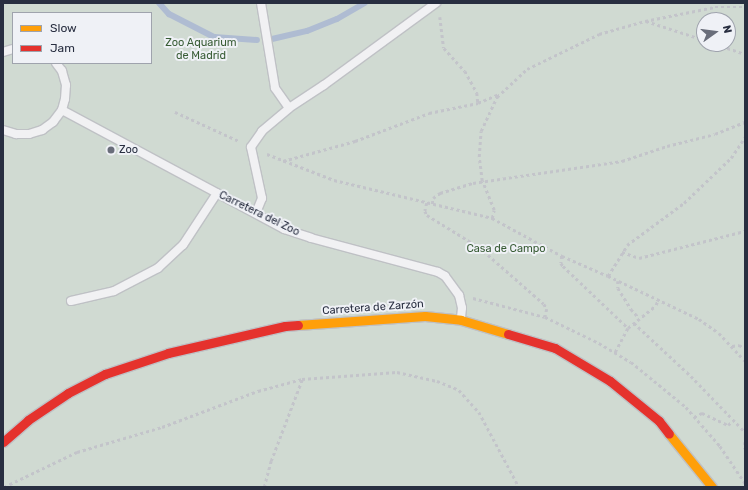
<!DOCTYPE html>
<html>
<head>
<meta charset="utf-8">
<style>
	body { margin:0 }
	#map { position:relative; width:748px; height:490px; overflow:hidden; background:#e1e3e7; font-family:Rubik,sans-serif }
	div>[style] { position:absolute }
	.green>* { inset:0; background:#d0dad2 }
	.stream>* { height:6px; margin:-3px; padding:0 3px; transform-origin:3px; border-radius:3px; background:#afbcd2 }
	.path>* { height:2.5px; margin-top:-1.25px; transform-origin:0; background:repeating-linear-gradient(90deg,#c3c4ca 0 3px,transparent 0 6px) }
	.roads { filter:drop-shadow(1px 0 #bfc1c5) drop-shadow(-1px 0 #bfc1c5) drop-shadow(0 1px #bfc1c5) drop-shadow(0 -1px #bfc1c5) }
	.lane>* { height:8px; margin:-4px; padding:0 4px; transform-origin:4px; border-radius:4px; background:#f1f1f3 }
	.slow>* { height:9px; margin:-4.5px; padding:0 4.5px; transform-origin:4.5px; border-radius:4.5px; background:#ff9f0a }
	.jam>* { height:9px; margin:-4.5px; padding:0 4.5px; transform-origin:4.5px; border-radius:4.5px; background:#e5322d }
	.dots>* { width:11px; height:11px; translate:-50% -50%; box-sizing:border-box; border:2px solid #eff1f6; border-radius:50% }
	span { translate:-50% -50%; white-space:nowrap; text-align:center; line-height:1.15; -webkit-text-stroke:4px #eff1f6; paint-order:stroke }
	.park-label { font-size:11px; color:#385c35 }
	.poi-label { font-size:11px; color:#282e40 }
	.left { translate:0 -50%; text-align:left }
	.street-label { font-size:11px; color:#282e40 }
	.frame { position:absolute; inset:0; border:4px solid #282e40; pointer-events:none }
	.legend { position:absolute; left:12px; top:12px; width:140px; height:52px; box-sizing:border-box; background:#eff1f6; border:1px solid #9fa3ad; margin:0; padding:5px 7px; list-style:none; font-size:12px; color:#282e40 }
	.legend li { display:flex; align-items:center; gap:8px; height:20px }
	.legend b { width:20px; border:1px solid #9fa3ad }
	.north { position:absolute; left:696px; top:12px; width:40px; height:40px; box-sizing:border-box; background:#eff1f6; border:1px solid #9fa3ad; border-radius:50%; rotate:76deg; font-size:11px; font-weight:700; line-height:16px; text-align:center; color:#282e40 }
	.north::after { content:''; display:block; margin:auto; width:14px; height:18px; background:#696d7a; clip-path:polygon(50% 0,100% 100%,50% 72%,0 100%) }
</style>
</head>
<body>
<div id="map">
	<div class="green">
		<i style="clip-path:polygon(evenodd,3px 3px,745px 3px,745px 487px,3px 487px,3px 3px,13px 13px,151px 13px,151px 63px,13px 63px,13px 13px,3px 3px,704px 20px,728px 20px,728px 44px,704px 44px,704px 20px)"></i>
	</div>
	<div class="stream">
		<i style="left:159px;top:3px;width:15px;rotate:48deg"></i>
		<i style="left:169px;top:14px;width:51px;rotate:27.1deg"></i>
		<i style="left:214px;top:37px;width:43px;rotate:4deg"></i>
		<i style="left:272px;top:39px;width:36px;rotate:-13deg"></i>
		<i style="left:307px;top:31px;width:32px;rotate:-22deg"></i>
		<i style="left:337px;top:19px;width:32px;rotate:-30deg"></i>
	</div>
	<div class="path">
		<i style="left:440px;top:17px;width:31px;rotate:83deg"></i>
		<i style="left:444px;top:48px;width:31px;rotate:48deg"></i>
		<i style="left:465px;top:71px;width:25px;rotate:61deg"></i>
		<i style="left:477px;top:93px;width:10px;rotate:84deg"></i>
		<i style="left:478px;top:103px;width:23px;rotate:-23deg"></i>
		<i style="left:646px;top:21px;width:61px;rotate:18.1deg"></i>
		<i style="left:716px;top:44px;width:31px;rotate:19deg"></i>
		<i style="left:175px;top:112px;width:70px;rotate:24.4deg"></i>
		<i style="left:267px;top:154px;width:72px;rotate:21.2deg"></i>
		<i style="left:334px;top:180px;width:163px;rotate:13.5deg"></i>
		<i style="left:492px;top:218px;width:80px;rotate:28.5deg"></i>
		<i style="left:562px;top:256px;width:50px;rotate:23.5deg"></i>
		<i style="left:608px;top:276px;width:101px;rotate:25.3deg"></i>
		<i style="left:699px;top:319px;width:24px;rotate:35deg"></i>
		<i style="left:719px;top:333px;width:38px;rotate:47deg"></i>
		<i style="left:283px;top:161px;width:75px;rotate:-15.5deg"></i>
		<i style="left:355px;top:141px;width:79px;rotate:-20.7deg"></i>
		<i style="left:429px;top:113px;width:50px;rotate:-11.5deg"></i>
		<i style="left:427px;top:203px;width:8px;rotate:104deg"></i>
		<i style="left:425px;top:211px;width:4px;rotate:63deg"></i>
		<i style="left:427px;top:215px;width:61px;rotate:31.6deg"></i>
		<i style="left:479px;top:247px;width:86px;rotate:41.2deg"></i>
		<i style="left:544px;top:304px;width:6px;rotate:59deg"></i>
		<i style="left:547px;top:309px;width:8px;rotate:104deg"></i>
		<i style="left:432px;top:204px;width:6px;rotate:-81deg"></i>
		<i style="left:433px;top:198px;width:9px;rotate:-36deg"></i>
		<i style="left:440px;top:193px;width:34px;rotate:-17deg"></i>
		<i style="left:473px;top:183px;width:151px;rotate:-8.4deg"></i>
		<i style="left:622px;top:161px;width:47px;rotate:-18.4deg"></i>
		<i style="left:667px;top:146px;width:49px;rotate:-14deg"></i>
		<i style="left:715px;top:134px;width:32px;rotate:-22deg"></i>
		<i style="left:492px;top:218px;width:8px;rotate:-76deg"></i>
		<i style="left:494px;top:210px;width:31px;rotate:-112deg"></i>
		<i style="left:482px;top:181px;width:24px;rotate:-97deg"></i>
		<i style="left:479px;top:157px;width:26px;rotate:-86deg"></i>
		<i style="left:481px;top:131px;width:38px;rotate:-65deg"></i>
		<i style="left:497px;top:97px;width:41px;rotate:-43deg"></i>
		<i style="left:527px;top:69px;width:80px;rotate:-25.9deg"></i>
		<i style="left:599px;top:34px;width:48px;rotate:-15.8deg"></i>
		<i style="left:645px;top:21px;width:71px;rotate:-11.3deg"></i>
		<i style="left:715px;top:7px;width:30px"></i>
		<i style="left:622px;top:252px;width:18px;rotate:19deg"></i>
		<i style="left:639px;top:258px;width:109px;rotate:-14.3deg"></i>
		<i style="left:562px;top:256px;width:7px;rotate:98deg"></i>
		<i style="left:561px;top:263px;width:4px;rotate:56deg"></i>
		<i style="left:563px;top:266px;width:90px;rotate:43.6deg"></i>
		<i style="left:608px;top:276px;width:36px;rotate:-58deg"></i>
		<i style="left:627px;top:245px;width:71px;rotate:-36.4deg"></i>
		<i style="left:684px;top:203px;width:65px;rotate:-43.8deg"></i>
		<i style="left:731px;top:158px;width:25px;rotate:-56deg"></i>
		<i style="left:618px;top:281px;width:7px;rotate:90deg"></i>
		<i style="left:618px;top:288px;width:25px;rotate:58deg"></i>
		<i style="left:631px;top:309px;width:12px;rotate:48deg"></i>
		<i style="left:473px;top:298px;width:74px;rotate:14.8deg"></i>
		<i style="left:545px;top:317px;width:60px;rotate:25.7deg"></i>
		<i style="left:599px;top:343px;width:37px;rotate:31deg"></i>
		<i style="left:631px;top:362px;width:71px;rotate:39.3deg"></i>
		<i style="left:686px;top:407px;width:52px;rotate:48.9deg"></i>
		<i style="left:720px;top:446px;width:45px;rotate:56deg"></i>
		<i style="left:634px;top:323px;width:78px;rotate:42.9deg"></i>
		<i style="left:691px;top:376px;width:78px;rotate:46deg"></i>
		<i style="left:732px;top:346px;width:7px;rotate:-8deg"></i>
		<i style="left:739px;top:345px;width:7px;rotate:27deg"></i>
		<i style="left:615px;top:352px;width:27px;rotate:-62deg"></i>
		<i style="left:628px;top:328px;width:36px;rotate:-39deg"></i>
		<i style="left:656px;top:305px;width:6px;rotate:-72deg"></i>
		<i style="left:694px;top:417px;width:9px;rotate:-27deg"></i>
		<i style="left:702px;top:413px;width:29px;rotate:25deg"></i>
		<i style="left:728px;top:425px;width:6px;rotate:-39deg"></i>
		<i style="left:745px;top:442px;width:7px;rotate:90deg"></i>
		<i style="left:4px;top:487px;width:81px;rotate:-25.6deg"></i>
		<i style="left:77px;top:452px;width:89px;rotate:-16.4deg"></i>
		<i style="left:162px;top:427px;width:103px;rotate:-20.6deg"></i>
		<i style="left:258px;top:391px;width:46px;rotate:-15.3deg"></i>
		<i style="left:302px;top:379px;width:95px;rotate:-4.2deg"></i>
		<i style="left:397px;top:372px;width:41px;rotate:12.7deg"></i>
		<i style="left:437px;top:381px;width:24px;rotate:22deg"></i>
		<i style="left:459px;top:390px;width:30px;rotate:48deg"></i>
		<i style="left:479px;top:412px;width:85px;rotate:61.9deg"></i>
		<i style="left:264px;top:487px;width:27px;rotate:-75deg"></i>
		<i style="left:271px;top:461px;width:87px;rotate:-69.1deg"></i>
	</div>
	<div class="roads">
		<div class="lane">
			<i style="left:261px;top:3px;width:86px;rotate:80.6deg"></i>
			<i style="left:275px;top:88px;width:24px;rotate:55deg"></i>
			<i style="left:3px;top:52px;width:10px;rotate:-17deg"></i>
			<i style="left:62px;top:110px;width:252px;rotate:28.2deg"></i>
			<i style="left:284px;top:229px;width:28px;rotate:18deg"></i>
			<i style="left:311px;top:238px;width:131px;rotate:15deg"></i>
			<i style="left:438px;top:272px;width:8px;rotate:30deg"></i>
			<i style="left:445px;top:276px;width:24px;rotate:54deg"></i>
			<i style="left:459px;top:295px;width:13px;rotate:77deg"></i>
			<i style="left:462px;top:308px;width:10px;rotate:96deg"></i>
			<i style="left:3px;top:130px;width:14px;rotate:17deg"></i>
			<i style="left:16px;top:134px;width:13px"></i>
			<i style="left:29px;top:134px;width:14px;rotate:-17deg"></i>
			<i style="left:42px;top:130px;width:14px;rotate:-36deg"></i>
			<i style="left:53px;top:122px;width:15px;rotate:-53deg"></i>
			<i style="left:62px;top:110px;width:11px;rotate:-75deg"></i>
			<i style="left:65px;top:99px;width:14px;rotate:-86deg"></i>
			<i style="left:66px;top:85px;width:15px;rotate:-106deg"></i>
			<i style="left:62px;top:71px;width:10px;rotate:-127deg"></i>
			<i style="left:256px;top:213px;width:16px;rotate:-68deg"></i>
			<i style="left:262px;top:198px;width:52px;rotate:-102.2deg"></i>
			<i style="left:251px;top:147px;width:19px;rotate:-55deg"></i>
			<i style="left:262px;top:131px;width:35px;rotate:-40deg"></i>
			<i style="left:289px;top:108px;width:42px;rotate:-33.3deg"></i>
			<i style="left:324px;top:85px;width:139px;rotate:-36.2deg"></i>
			<i style="left:71px;top:301px;width:44px;rotate:-13.1deg"></i>
			<i style="left:114px;top:291px;width:50px;rotate:-27.6deg"></i>
			<i style="left:158px;top:268px;width:34px;rotate:-43deg"></i>
			<i style="left:183px;top:245px;width:62px;rotate:-56.8deg"></i>
		</div>
		<div class="slow">
			<i style="left:298px;top:325px;width:127px;rotate:-4.1deg"></i>
			<i style="left:425px;top:316px;width:36px;rotate:6deg"></i>
			<i style="left:461px;top:320px;width:49px;rotate:16.6deg"></i>
			<i style="left:669px;top:434px;width:68px;rotate:50.9deg"></i>
		</div>
		<div class="jam">
			<i style="left:508px;top:334px;width:49px;rotate:16.6deg"></i>
			<i style="left:555px;top:348px;width:64px;rotate:31deg"></i>
			<i style="left:610px;top:381px;width:63px;rotate:39.2deg"></i>
			<i style="left:659px;top:421px;width:16px;rotate:52deg"></i>
			<i style="left:3px;top:442px;width:33px;rotate:-41deg"></i>
			<i style="left:28px;top:420px;width:48px;rotate:-34deg"></i>
			<i style="left:68px;top:393px;width:42px;rotate:-27.2deg"></i>
			<i style="left:105px;top:374px;width:66px;rotate:-18.4deg"></i>
			<i style="left:168px;top:353px;width:120px;rotate:-13deg"></i>
			<i style="left:285px;top:326px;width:13px;rotate:-4deg"></i>
		</div>
	</div>
	<div class="dots">
		<i style="left:111px;top:150px;background:#696d7a"></i>
	</div>
	<div class="park-label">
		<span style="left:201px;top:50px">Zoo Aquarium<br>de Madrid</span>
		<span style="left:506px;top:249px">Casa de Campo</span>
	</div>
	<div class="poi-label">
		<span class="left" style="left:119px;top:150px">Zoo</span>
	</div>
	<div class="street-label">
		<span style="left:259px;top:214px;rotate:26deg">Carretera del Zoo</span>
		<span style="left:373px;top:308px;rotate:-4deg">Carretera de Zarzón</span>
	</div>
	<div class="frame"></div>
	<ul class="legend">
	<li><b style="height:5px;background:#ff9f0a"></b>Slow</li>
	<li><b style="height:5px;background:#e5322d"></b>Jam</li>
	</ul>
	<div class="north">N</div>
</div>
</body>
</html>
